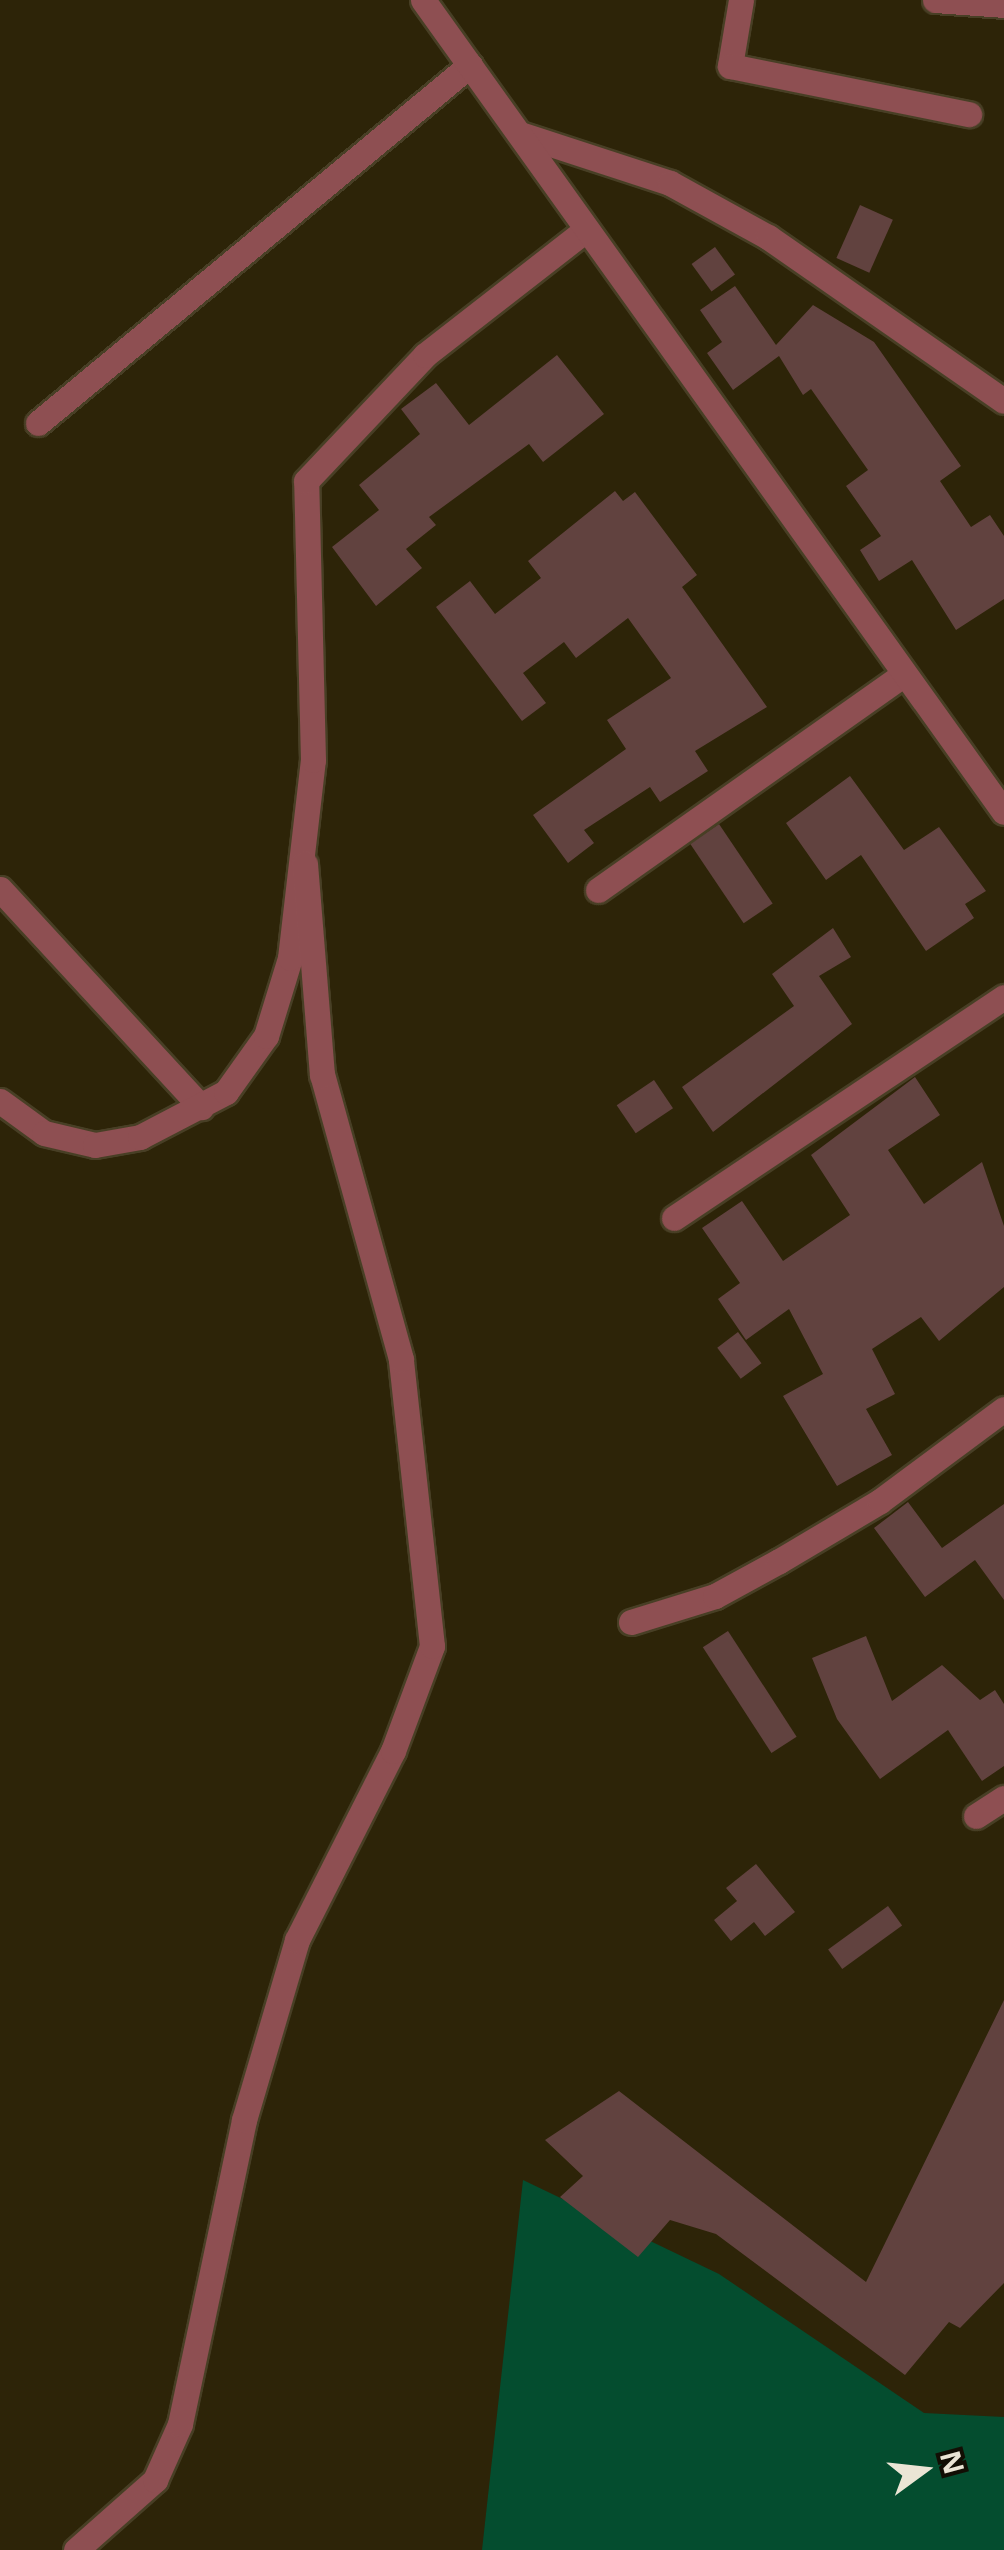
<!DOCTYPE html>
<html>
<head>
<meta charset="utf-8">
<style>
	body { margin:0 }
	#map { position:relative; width:1004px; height:2550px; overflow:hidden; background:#2d2408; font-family:"Noto Sans",sans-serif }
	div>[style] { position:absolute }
	.green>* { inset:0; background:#044d2f }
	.building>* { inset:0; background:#61423f; transform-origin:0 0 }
	.roads { filter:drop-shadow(2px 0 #483f25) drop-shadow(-2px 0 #483f25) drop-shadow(0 2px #483f25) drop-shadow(0 -2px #483f25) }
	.minor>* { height:25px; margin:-12.5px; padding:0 12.5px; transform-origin:12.5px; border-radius:12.5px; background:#8e4f52 }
	.tertiary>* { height:25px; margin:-12.5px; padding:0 12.5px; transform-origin:12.5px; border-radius:12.5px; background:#8e4f52 }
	span { translate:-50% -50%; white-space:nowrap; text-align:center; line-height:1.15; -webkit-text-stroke:10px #120e04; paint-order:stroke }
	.north { position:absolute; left:874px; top:2420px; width:100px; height:100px; -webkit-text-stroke:8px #120e04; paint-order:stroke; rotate:75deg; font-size:28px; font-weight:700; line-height:40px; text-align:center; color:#ebe5d5 }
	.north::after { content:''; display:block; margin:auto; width:35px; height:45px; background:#ebe5d5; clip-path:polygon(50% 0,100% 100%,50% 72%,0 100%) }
</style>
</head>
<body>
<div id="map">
	<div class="green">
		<i style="clip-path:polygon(523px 2180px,719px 2274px,924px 2413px,1004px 2417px,1004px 2550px,482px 2550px)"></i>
	</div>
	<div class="building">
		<i style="left:860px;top:205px;width:36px;height:58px;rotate:24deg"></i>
		<i style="left:715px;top:247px;width:34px;height:29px;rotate:54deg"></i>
		<i style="clip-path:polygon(735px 286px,776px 345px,813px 305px,874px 342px,961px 466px,940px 481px,971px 527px,990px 515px,1004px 536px,1004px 599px,956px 630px,912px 560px,879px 581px,860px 550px,881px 536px,846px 486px,868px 470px,811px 389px,803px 395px,779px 356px,733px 390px,707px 353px,722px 342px,700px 310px)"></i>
		<i style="clip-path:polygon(557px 355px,604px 414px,543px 462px,529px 444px,429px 517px,436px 525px,406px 549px,422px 568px,376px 606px,332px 547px,379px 510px,359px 485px,420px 434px,401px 409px,436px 383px,469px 425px)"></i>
		<i style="clip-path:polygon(615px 491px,623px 501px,635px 492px,697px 575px,682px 587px,767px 707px,695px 751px,708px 771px,660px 802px,650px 787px,584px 830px,594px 843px,568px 863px,533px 815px,626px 749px,607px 720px,671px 678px,628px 618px,576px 658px,564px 642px,523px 673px,546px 703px,522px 721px,436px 607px,470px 581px,495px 614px,541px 578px,528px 561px)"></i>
		<i style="clip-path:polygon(850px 776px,904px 850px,939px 827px,986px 891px,965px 904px,974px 918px,926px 951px,861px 855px,826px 880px,786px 823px)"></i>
		<i style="left:719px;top:824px;width:96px;height:35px;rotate:56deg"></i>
		<i style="clip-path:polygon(833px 928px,851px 957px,819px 976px,852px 1024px,713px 1132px,682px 1087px,794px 1006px,772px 974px)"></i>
		<i style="clip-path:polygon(915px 1077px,940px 1115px,888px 1150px,924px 1204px,982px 1162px,1004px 1226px,1004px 1287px,939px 1341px,921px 1317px,872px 1349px,895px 1394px,866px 1409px,892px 1455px,837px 1486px,783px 1396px,823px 1374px,789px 1309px,746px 1340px,718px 1299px,740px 1283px,702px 1228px,742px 1201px,783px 1261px,850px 1215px,811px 1155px)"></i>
		<i style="left:654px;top:1080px;width:34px;height:45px;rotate:56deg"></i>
		<i style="left:738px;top:1332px;width:39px;height:26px;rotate:53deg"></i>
		<i style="clip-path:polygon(908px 1502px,942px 1548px,1004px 1504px,1004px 1600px,975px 1560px,925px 1597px,874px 1528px)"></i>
		<i style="left:728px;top:1631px;width:126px;height:30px;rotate:57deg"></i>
		<i style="clip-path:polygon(866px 1636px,892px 1701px,942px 1665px,980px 1700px,995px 1690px,1004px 1704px,1004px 1766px,982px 1781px,948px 1730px,880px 1779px,837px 1719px,812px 1658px)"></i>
		<i style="clip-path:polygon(756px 1864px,795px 1912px,765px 1936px,754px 1922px,731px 1941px,714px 1920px,737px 1901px,726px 1888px)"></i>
		<i style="left:888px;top:1906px;width:24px;height:74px;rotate:54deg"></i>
		<i style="clip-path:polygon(1004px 2000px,1004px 2283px,960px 2328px,949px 2322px,905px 2375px,716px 2234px,670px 2220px,638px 2257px,560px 2197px,583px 2176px,545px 2140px,619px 2091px,866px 2282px)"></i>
	</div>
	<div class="roads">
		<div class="minor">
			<i style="left:741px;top:0;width:67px;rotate:99.5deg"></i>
			<i style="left:730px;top:66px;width:244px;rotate:11.4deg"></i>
			<i style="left:935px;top:0;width:69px;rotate:4.1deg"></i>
			<i style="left:520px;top:134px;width:158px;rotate:18.1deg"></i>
			<i style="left:670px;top:183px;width:112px;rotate:28.9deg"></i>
			<i style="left:768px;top:237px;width:287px;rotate:34.8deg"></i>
			<i style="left:38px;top:423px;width:561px;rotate:-39.65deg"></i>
			<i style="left:0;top:889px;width:297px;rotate:47.3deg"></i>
			<i style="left:598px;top:890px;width:373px;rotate:-35.2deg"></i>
			<i style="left:0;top:1101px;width:54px;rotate:36deg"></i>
			<i style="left:44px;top:1133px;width:52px;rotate:13.2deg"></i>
			<i style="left:95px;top:1145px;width:46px;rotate:-10.1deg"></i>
			<i style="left:140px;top:1137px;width:97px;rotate:-27.6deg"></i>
			<i style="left:226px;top:1092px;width:69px;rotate:-54.5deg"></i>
			<i style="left:266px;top:1036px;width:82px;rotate:-72.9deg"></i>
			<i style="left:290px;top:958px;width:199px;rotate:-83.4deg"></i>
			<i style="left:313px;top:760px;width:279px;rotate:-91.4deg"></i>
			<i style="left:306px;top:481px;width:173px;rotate:-46.6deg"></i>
			<i style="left:425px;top:355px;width:200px;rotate:-37.9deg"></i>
			<i style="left:674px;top:1218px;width:397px;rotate:-33.8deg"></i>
			<i style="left:631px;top:1622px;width:88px;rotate:-17.2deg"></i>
			<i style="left:715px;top:1596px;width:73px;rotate:-28.7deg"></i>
			<i style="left:779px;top:1561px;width:117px;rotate:-30.7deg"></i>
			<i style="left:880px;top:1501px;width:154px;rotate:-36.6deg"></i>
			<i style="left:976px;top:1816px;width:33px;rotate:-33deg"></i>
			<i style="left:76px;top:2550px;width:106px;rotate:-41.5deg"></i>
			<i style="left:155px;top:2480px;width:61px;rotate:-65.9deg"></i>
			<i style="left:180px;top:2424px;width:311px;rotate:-78.1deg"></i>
			<i style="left:244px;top:2120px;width:188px;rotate:-73.6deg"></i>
			<i style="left:297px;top:1940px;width:212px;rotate:-63.1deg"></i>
			<i style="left:393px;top:1751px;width:112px;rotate:-69.6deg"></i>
			<i style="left:432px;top:1646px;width:289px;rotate:-96.2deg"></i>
			<i style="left:401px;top:1359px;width:295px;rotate:-105.5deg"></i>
			<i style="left:322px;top:1075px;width:212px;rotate:-94.6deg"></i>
		</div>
		<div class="tertiary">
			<i style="left:423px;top:0;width:998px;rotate:54.42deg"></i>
		</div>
	</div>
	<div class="north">N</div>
</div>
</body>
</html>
